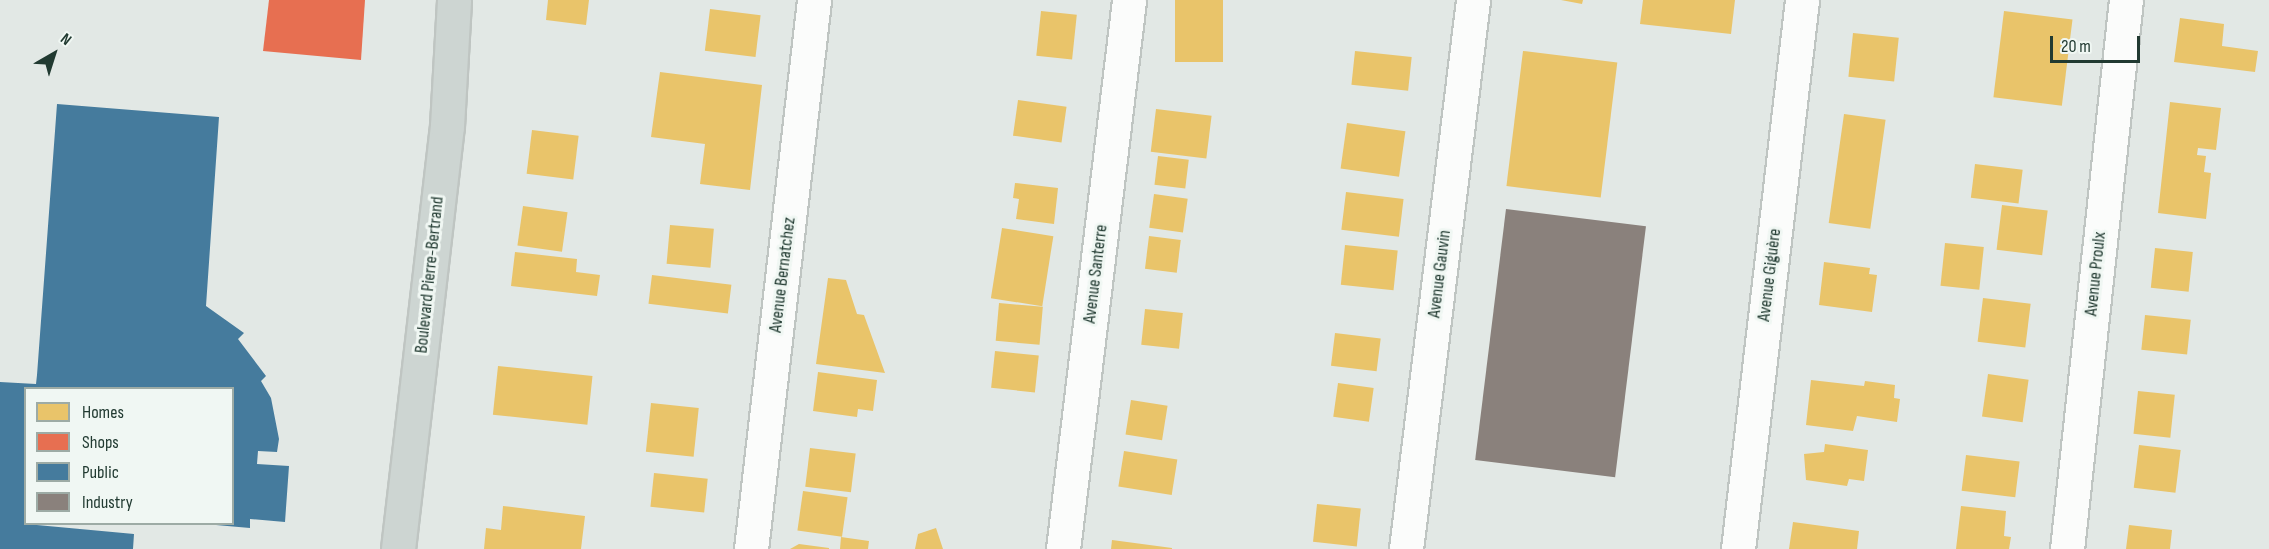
<!DOCTYPE html>
<html>
<head>
<meta charset="utf-8">
<style>
	body { margin:0 }
	#map { position:relative; width:2269px; height:549px; overflow:hidden; background:#e2e8e5; font-family:"Sofia Sans Condensed",sans-serif }
	div>[style] { position:absolute }
	.homes>* { inset:0; background:#e9c46a; transform-origin:0 0 }
	.shops>* { inset:0; background:#e76f51 }
	.public>* { inset:0; background:#457b9d }
	.industry>* { inset:0; background:#8a817c; transform-origin:0 0 }
	.roads { filter:drop-shadow(2px 0 #bfc5c2) drop-shadow(-2px 0 #bfc5c2) drop-shadow(0 2px #bfc5c2) drop-shadow(0 -2px #bfc5c2) }
	.minor>* { height:33px; margin:-16.5px; padding:0 16.5px; transform-origin:16.5px; border-radius:16.5px; background:#fbfcfb }
	.major>* { height:33px; margin:-16.5px; padding:0 16.5px; transform-origin:16.5px; border-radius:16.5px; background:#cdd5d2 }
	span { translate:-50% -50%; white-space:nowrap; text-align:center; line-height:1.15; -webkit-text-stroke:6px #f0f7f3; paint-order:stroke }
	.street-label { font-size:18px; color:#213a31 }
	.legend { position:absolute; left:24px; top:387px; width:210px; height:138px; box-sizing:border-box; background:#f0f7f3; border:2px solid #9daba5; margin:0; padding:8px 10px; list-style:none; font-size:18px; color:#213a31 }
	.legend li { display:flex; align-items:center; gap:12px; height:30px }
	.legend b { width:30px; border:2px solid #9daba5 }
	.north { position:absolute; left:24px; top:24px; width:60px; height:60px; -webkit-text-stroke:4px #f0f7f3; paint-order:stroke; rotate:39deg; font-size:16px; font-weight:700; line-height:24px; text-align:center; color:#213a31 }
	.north::after { content:''; display:block; margin:auto; width:21px; height:27px; background:#213a31; clip-path:polygon(50% 0,100% 100%,50% 72%,0 100%) }
	.scale { position:absolute; left:2050px; top:36px; width:90px; height:27px; box-sizing:border-box; border:3px solid #213a31; border-top:0; padding-left:8px; font-size:18px; line-height:21px; white-space:nowrap; color:#213a31; -webkit-text-stroke:4px #f0f7f3; paint-order:stroke }
</style>
</head>
<body>
<div id="map">
	<div class="homes">
		<i style="clip-path:polygon(548px 0,589px 0,586px 25px,546px 20px)"></i>
		<i style="left:1175px;top:0;width:48px;height:62px"></i>
		<i style="clip-path:polygon(1561px 0,1583px 0,1582px 4px)"></i>
		<i style="clip-path:polygon(1643px 0,1735px 0,1731px 34px,1640px 24px)"></i>
		<i style="left:710px;top:9px;width:51px;height:42px;rotate:7deg"></i>
		<i style="left:1041px;top:11px;width:36px;height:45px;rotate:6deg"></i>
		<i style="left:2004px;top:11px;width:69px;height:87px;rotate:7deg"></i>
		<i style="clip-path:polygon(2180px 18px,2224px 24px,2222px 46px,2258px 51px,2255px 72px,2174px 62px)"></i>
		<i style="left:1853px;top:33px;width:46px;height:44px;rotate:6deg"></i>
		<i style="left:1355px;top:51px;width:57px;height:34px;rotate:6deg"></i>
		<i style="left:1523px;top:51px;width:95px;height:136px;rotate:7deg"></i>
		<i style="clip-path:polygon(660px 72px,762px 85px,750px 190px,700px 184px,705px 144px,651px 137px)"></i>
		<i style="left:1018px;top:100px;width:49px;height:36px;rotate:8deg"></i>
		<i style="clip-path:polygon(2170px 102px,2221px 108px,2216px 150px,2198px 148px,2197px 155px,2206px 156px,2204px 172px,2211px 173px,2206px 219px,2158px 213px)"></i>
		<i style="left:1156px;top:109px;width:56px;height:43px;rotate:7deg"></i>
		<i style="left:1844px;top:114px;width:42px;height:110px;rotate:8deg"></i>
		<i style="left:1347px;top:123px;width:59px;height:46px;rotate:8deg"></i>
		<i style="left:532px;top:130px;width:47px;height:44px;rotate:7deg"></i>
		<i style="left:1158px;top:156px;width:31px;height:29px;rotate:7deg"></i>
		<i style="left:1975px;top:164px;width:48px;height:34px;rotate:7deg"></i>
		<i style="clip-path:polygon(1015px 183px,1058px 188px,1054px 224px,1016px 219px,1019px 199px,1013px 198px)"></i>
		<i style="left:1346px;top:192px;width:58px;height:38px;rotate:7deg"></i>
		<i style="left:1154px;top:194px;width:34px;height:34px;rotate:8deg"></i>
		<i style="left:2002px;top:205px;width:46px;height:45px;rotate:7deg"></i>
		<i style="left:523px;top:206px;width:45px;height:40px;rotate:8deg"></i>
		<i style="left:670px;top:225px;width:44px;height:39px;rotate:5deg"></i>
		<i style="left:1002px;top:228px;width:52px;height:71px;rotate:9deg"></i>
		<i style="left:1149px;top:236px;width:32px;height:33px;rotate:7deg"></i>
		<i style="left:1945px;top:243px;width:39px;height:43px;rotate:6deg"></i>
		<i style="left:1345px;top:245px;width:53px;height:40px;rotate:6deg"></i>
		<i style="left:2155px;top:248px;width:38px;height:40px;rotate:6deg"></i>
		<i style="clip-path:polygon(515px 252px,577px 259px,576px 272px,600px 275px,597px 296px,511px 286px)"></i>
		<i style="clip-path:polygon(1824px 262px,1870px 268px,1869px 274px,1877px 275px,1872px 312px,1819px 305px)"></i>
		<i style="left:652px;top:275px;width:80px;height:29px;rotate:7deg"></i>
		<i style="clip-path:polygon(828px 278px,846px 280px,857px 314px,864px 315px,885px 373px,816px 364px)"></i>
		<i style="left:1983px;top:298px;width:48px;height:44px;rotate:7deg"></i>
		<i style="left:999px;top:303px;width:44px;height:38px;rotate:5deg"></i>
		<i style="left:1145px;top:309px;width:38px;height:36px;rotate:6deg"></i>
		<i style="left:2145px;top:315px;width:46px;height:35px;rotate:6deg"></i>
		<i style="left:1335px;top:333px;width:46px;height:33px;rotate:7deg"></i>
		<i style="left:995px;top:351px;width:44px;height:37px;rotate:6deg"></i>
		<i style="left:498px;top:366px;width:95px;height:49px;rotate:6deg"></i>
		<i style="clip-path:polygon(818px 372px,877px 380px,873px 411px,858px 409px,857px 417px,813px 411px)"></i>
		<i style="left:1988px;top:374px;width:41px;height:43px;rotate:8deg"></i>
		<i style="clip-path:polygon(1811px 380px,1864px 386px,1865px 381px,1895px 385px,1894px 398px,1900px 399px,1897px 422px,1857px 416px,1853px 431px,1806px 425px)"></i>
		<i style="left:1338px;top:383px;width:36px;height:34px;rotate:8deg"></i>
		<i style="left:2138px;top:391px;width:37px;height:43px;rotate:6deg"></i>
		<i style="left:1131px;top:400px;width:37px;height:35px;rotate:9deg"></i>
		<i style="left:651px;top:403px;width:48px;height:49px;rotate:6deg"></i>
		<i style="clip-path:polygon(1825px 444px,1868px 450px,1864px 481px,1849px 479px,1847px 486px,1806px 480px,1804px 454px,1824px 452px)"></i>
		<i style="left:2139px;top:445px;width:42px;height:43px;rotate:7deg"></i>
		<i style="left:810px;top:448px;width:46px;height:39px;rotate:7deg"></i>
		<i style="left:1124px;top:451px;width:54px;height:36px;rotate:9deg"></i>
		<i style="left:1966px;top:455px;width:54px;height:36px;rotate:7deg"></i>
		<i style="left:654px;top:473px;width:54px;height:34px;rotate:6deg"></i>
		<i style="left:803px;top:491px;width:45px;height:40px;rotate:8deg"></i>
		<i style="left:1317px;top:504px;width:44px;height:38px;rotate:6deg"></i>
		<i style="clip-path:polygon(503px 506px,585px 516px,581px 549px,484px 549px,486px 528px,501px 530px)"></i>
		<i style="clip-path:polygon(1961px 506px,2006px 511px,2004px 536px,2011px 537px,2009px 549px,1956px 549px)"></i>
		<i style="clip-path:polygon(1793px 522px,1859px 531px,1857px 549px,1789px 549px)"></i>
		<i style="clip-path:polygon(2129px 525px,2172px 530px,2170px 549px,2126px 549px)"></i>
		<i style="clip-path:polygon(936px 528px,943px 549px,915px 549px,918px 534px)"></i>
		<i style="clip-path:polygon(841px 537px,869px 541px,868px 549px,840px 549px)"></i>
		<i style="clip-path:polygon(1112px 540px,1172px 548px,1172px 549px,1111px 549px)"></i>
		<i style="clip-path:polygon(799px 544px,829px 548px,829px 549px,790px 549px)"></i>
	</div>
	<div class="shops">
		<i style="clip-path:polygon(269px 0,365px 0,361px 60px,263px 51px)"></i>
	</div>
	<div class="public">
		<i style="clip-path:polygon(57px 104px,219px 117px,206px 306px,244px 333px,238px 339px,266px 376px,261px 381px,271px 398px,279px 439px,277px 452px,258px 451px,257px 464px,289px 466px,285px 522px,250px 519px,250px 528px,216px 525px,232px 524px,232px 388px,26px 388px,26px 524px,134px 534px,133px 549px,0 549px,0 382px,36px 384px,37px 375px)"></i>
	</div>
	<div class="industry">
		<i style="left:1506px;top:209px;width:141px;height:253px;rotate:7deg"></i>
	</div>
	<div class="roads">
		<div class="minor">
			<i style="left:751px;top:549px;width:553px;rotate:-83.45deg"></i>
			<i style="left:1063px;top:549px;width:553px;rotate:-83.14deg"></i>
			<i style="left:1406px;top:549px;width:553px;rotate:-83.04deg"></i>
			<i style="left:1738px;top:549px;width:553px;rotate:-83.35deg"></i>
			<i style="left:2067px;top:549px;width:552px;rotate:-83.87deg"></i>
		</div>
		<div class="major">
			<i style="left:398px;top:549px;width:426px;rotate:-83.4deg"></i>
			<i style="left:447px;top:126px;width:126px;rotate:-86.8deg"></i>
		</div>
	</div>
	<div class="street-label">
		<span style="left:1096px;top:274px;rotate:-83deg">Avenue Santerre</span>
		<span style="left:1440px;top:274px;rotate:-83deg">Avenue Gauvin</span>
		<span style="left:2096px;top:274px;rotate:-84deg">Avenue Proulx</span>
		<span style="left:430px;top:275px;rotate:-84deg">Boulevard Pierre-Bertrand</span>
		<span style="left:783px;top:275px;rotate:-83deg">Avenue Bernatchez</span>
		<span style="left:1770px;top:275px;rotate:-83deg">Avenue Giguère</span>
	</div>
	<ul class="legend">
	<li><b style="height:16px;background:#e9c46a"></b>Homes</li>
	<li><b style="height:16px;background:#e76f51"></b>Shops</li>
	<li><b style="height:16px;background:#457b9d"></b>Public</li>
	<li><b style="height:16px;background:#8a817c"></b>Industry</li>
	</ul>
	<div class="north">N</div>
	<div class="scale">20 m</div>
</div>
</body>
</html>
